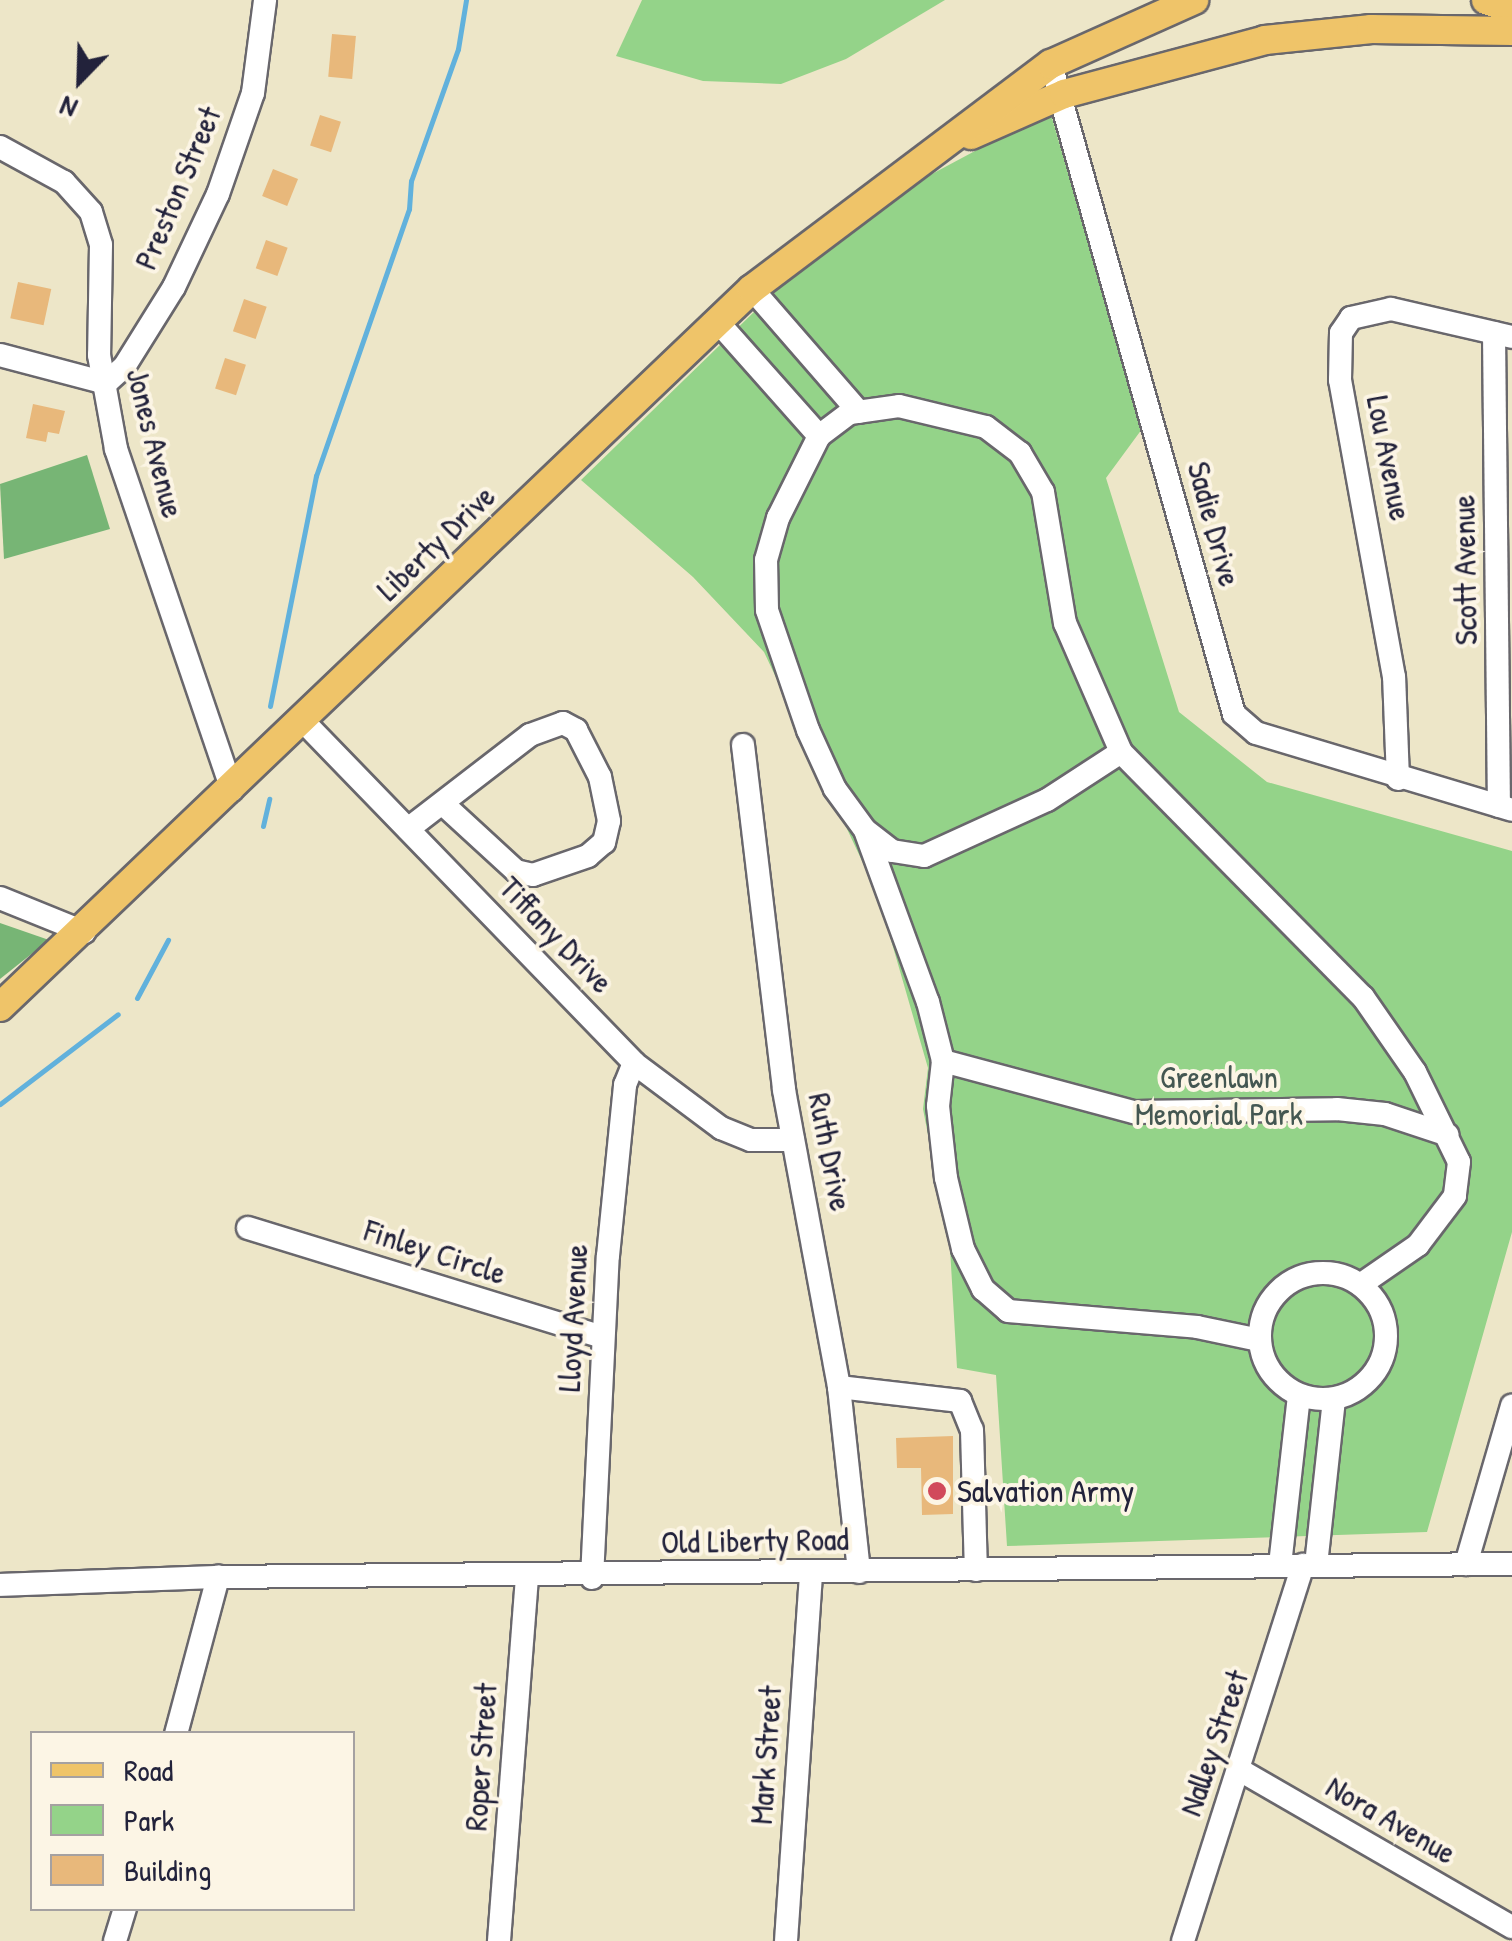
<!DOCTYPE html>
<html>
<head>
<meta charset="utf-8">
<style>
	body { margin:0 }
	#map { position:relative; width:1512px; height:1941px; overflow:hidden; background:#ede6c8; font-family:"Patrick Hand",sans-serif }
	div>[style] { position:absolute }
	.green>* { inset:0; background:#94d389 }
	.forest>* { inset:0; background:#77b575 }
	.stream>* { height:5px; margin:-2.5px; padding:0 2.5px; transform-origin:2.5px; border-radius:2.5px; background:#61b1dc }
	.building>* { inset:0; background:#e8b87b; transform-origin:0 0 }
	.roads { filter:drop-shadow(2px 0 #69676c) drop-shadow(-2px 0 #69676c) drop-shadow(0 2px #69676c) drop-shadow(0 -2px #69676c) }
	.minor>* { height:22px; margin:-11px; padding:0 11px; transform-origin:11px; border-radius:11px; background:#fff }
	.minor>.ring { margin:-11px; padding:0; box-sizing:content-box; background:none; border:22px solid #fff; border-radius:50% }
	.major>* { height:28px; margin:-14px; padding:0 14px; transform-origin:14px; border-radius:14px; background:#efc469 }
	.dots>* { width:28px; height:28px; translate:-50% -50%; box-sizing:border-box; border:5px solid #fcf5e5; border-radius:50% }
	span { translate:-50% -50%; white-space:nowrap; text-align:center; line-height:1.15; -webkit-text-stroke:8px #fcf5e5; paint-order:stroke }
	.street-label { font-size:32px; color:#22223b }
	.park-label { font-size:32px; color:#445752 }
	.poi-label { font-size:32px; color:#22223b }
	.left { translate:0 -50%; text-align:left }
	.legend { position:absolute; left:30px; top:1731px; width:325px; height:180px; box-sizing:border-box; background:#fcf5e5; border:2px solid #a5a1a1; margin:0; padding:12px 18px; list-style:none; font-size:30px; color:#22223b }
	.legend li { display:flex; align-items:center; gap:20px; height:50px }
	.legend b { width:50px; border:2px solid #a5a1a1 }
	.north { position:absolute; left:30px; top:30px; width:100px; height:100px; -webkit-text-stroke:8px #fcf5e5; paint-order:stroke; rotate:203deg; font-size:28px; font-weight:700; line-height:40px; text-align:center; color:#22223b }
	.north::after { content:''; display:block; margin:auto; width:35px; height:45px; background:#22223b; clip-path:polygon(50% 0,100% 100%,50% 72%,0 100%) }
</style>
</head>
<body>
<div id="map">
	<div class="green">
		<i style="clip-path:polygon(642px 0,945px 0,846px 59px,781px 84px,703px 81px,616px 56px)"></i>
		<i style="clip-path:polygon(1050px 111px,1142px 429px,1106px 478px,1179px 712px,1267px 782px,1512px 851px,1512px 1232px,1427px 1532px,1007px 1546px,996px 1375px,957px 1368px,950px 1248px,923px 1109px,928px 1068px,878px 895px,764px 652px,693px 577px,581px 480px,789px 278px,887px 198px)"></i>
	</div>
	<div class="forest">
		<i style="clip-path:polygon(87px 455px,110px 529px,4px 559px,0 484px)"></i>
		<i style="clip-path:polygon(0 923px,49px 940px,0 979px)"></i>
	</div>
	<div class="stream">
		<i style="left:270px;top:706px;width:235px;rotate:-78.7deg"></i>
		<i style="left:316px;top:476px;width:283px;rotate:-70.8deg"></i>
		<i style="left:409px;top:209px;width:28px;rotate:-86deg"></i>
		<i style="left:411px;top:181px;width:140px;rotate:-70.4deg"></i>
		<i style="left:458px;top:49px;width:50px;rotate:-80.7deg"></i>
		<i style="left:263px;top:826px;width:28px;rotate:-77deg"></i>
		<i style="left:137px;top:998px;width:66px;rotate:-61.9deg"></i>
		<i style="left:0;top:1104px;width:148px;rotate:-37.3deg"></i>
	</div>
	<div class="building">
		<i style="left:332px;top:34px;width:24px;height:43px;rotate:5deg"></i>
		<i style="left:320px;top:115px;width:22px;height:32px;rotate:18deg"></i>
		<i style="left:273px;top:169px;width:27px;height:29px;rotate:22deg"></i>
		<i style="left:266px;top:240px;width:23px;height:30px;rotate:20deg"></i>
		<i style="left:18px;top:282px;width:34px;height:37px;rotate:12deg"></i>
		<i style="left:244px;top:299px;width:24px;height:34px;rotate:19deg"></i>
		<i style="left:225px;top:358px;width:22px;height:32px;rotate:18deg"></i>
		<i style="clip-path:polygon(33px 404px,65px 411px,59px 434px,48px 432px,46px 442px,26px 438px)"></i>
		<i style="clip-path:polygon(953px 1436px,953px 1514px,922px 1515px,921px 1468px,897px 1468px,896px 1438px)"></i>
	</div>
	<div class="roads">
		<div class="minor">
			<i style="left:1051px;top:64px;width:675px;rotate:74.28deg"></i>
			<i style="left:1234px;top:714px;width:29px;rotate:41deg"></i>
			<i style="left:1256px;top:733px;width:267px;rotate:16.7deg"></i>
			<i style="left:0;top:147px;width:73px;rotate:28.7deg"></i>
			<i style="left:64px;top:182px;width:40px;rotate:48deg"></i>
			<i style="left:91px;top:212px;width:34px;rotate:73deg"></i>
			<i style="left:101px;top:245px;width:110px;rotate:91deg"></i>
			<i style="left:99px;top:355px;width:96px;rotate:79.7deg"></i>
			<i style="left:116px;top:449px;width:360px;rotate:71.2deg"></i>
			<i style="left:752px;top:289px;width:163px;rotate:49deg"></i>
			<i style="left:717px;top:321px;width:154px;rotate:48.4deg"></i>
			<i style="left:1494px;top:333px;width:473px;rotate:89.4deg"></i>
			<i style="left:0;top:355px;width:110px;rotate:14.8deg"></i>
			<i style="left:106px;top:383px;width:24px;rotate:-42deg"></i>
			<i style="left:124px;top:367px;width:94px;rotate:-58deg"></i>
			<i style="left:174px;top:287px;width:103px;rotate:-64.7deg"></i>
			<i style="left:218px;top:194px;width:107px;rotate:-70.9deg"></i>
			<i style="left:253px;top:93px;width:94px;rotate:-82.6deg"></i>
			<i style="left:303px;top:721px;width:476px;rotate:45.9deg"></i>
			<i style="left:634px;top:1063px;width:109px;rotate:36.8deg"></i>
			<i style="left:721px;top:1128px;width:32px;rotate:22deg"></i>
			<i style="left:751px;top:1140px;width:42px"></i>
			<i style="left:743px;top:745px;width:347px;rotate:83.2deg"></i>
			<i style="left:784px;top:1090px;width:302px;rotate:79.5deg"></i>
			<i style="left:839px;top:1387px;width:186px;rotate:83.8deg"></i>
			<i style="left:1121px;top:752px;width:88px;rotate:147deg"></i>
			<i style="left:1047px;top:800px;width:135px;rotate:155.5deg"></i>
			<i style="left:924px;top:856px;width:32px;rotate:-171deg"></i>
			<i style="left:892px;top:851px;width:34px;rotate:-142deg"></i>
			<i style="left:865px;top:830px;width:51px;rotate:-126.2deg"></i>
			<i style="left:835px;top:789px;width:65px;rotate:-114.6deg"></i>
			<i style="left:808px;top:730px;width:127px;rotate:-108.9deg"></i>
			<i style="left:767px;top:610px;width:50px;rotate:-91.1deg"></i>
			<i style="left:766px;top:560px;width:44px;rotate:-74.1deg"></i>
			<i style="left:778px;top:518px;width:92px;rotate:-63.4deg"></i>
			<i style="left:819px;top:436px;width:39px;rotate:-37deg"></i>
			<i style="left:850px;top:413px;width:49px;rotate:-8.1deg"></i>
			<i style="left:899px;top:406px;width:89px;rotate:13.6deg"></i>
			<i style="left:986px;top:427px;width:43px;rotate:37.4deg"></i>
			<i style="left:1020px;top:453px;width:45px;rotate:59.5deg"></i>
			<i style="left:1043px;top:492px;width:133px;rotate:80.5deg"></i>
			<i style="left:1065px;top:623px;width:141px;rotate:66.5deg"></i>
			<i style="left:1121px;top:752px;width:344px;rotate:45.4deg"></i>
			<i style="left:1363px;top:997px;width:91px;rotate:55.3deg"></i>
			<i style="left:1415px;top:1072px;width:100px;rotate:63.9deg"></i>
			<i style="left:1459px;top:1162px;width:34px;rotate:97deg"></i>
			<i style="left:1455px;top:1196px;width:61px;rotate:127.1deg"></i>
			<i style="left:1418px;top:1245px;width:70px;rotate:145.4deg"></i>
			<i style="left:1398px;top:779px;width:102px;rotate:-92.2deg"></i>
			<i style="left:1394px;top:677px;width:302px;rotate:-100.3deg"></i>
			<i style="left:1340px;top:380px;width:47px;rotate:-88.8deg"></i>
			<i style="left:1341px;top:333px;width:18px;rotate:-56deg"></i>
			<i style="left:1351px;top:318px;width:41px;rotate:-12.7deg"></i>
			<i style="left:1391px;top:309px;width:124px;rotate:13deg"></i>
			<i style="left:408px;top:829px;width:154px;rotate:-37.6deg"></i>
			<i style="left:530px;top:735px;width:35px;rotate:-20deg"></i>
			<i style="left:563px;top:723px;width:15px;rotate:28deg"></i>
			<i style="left:576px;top:730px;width:53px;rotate:62.9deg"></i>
			<i style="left:600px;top:777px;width:45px;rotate:78.4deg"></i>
			<i style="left:609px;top:821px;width:22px;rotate:103deg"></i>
			<i style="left:604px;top:842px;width:21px;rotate:139deg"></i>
			<i style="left:588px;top:856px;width:58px;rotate:160.9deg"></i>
			<i style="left:533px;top:875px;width:17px;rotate:-167deg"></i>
			<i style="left:516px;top:871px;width:100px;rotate:-137.4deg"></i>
			<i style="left:866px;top:833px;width:180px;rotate:69.9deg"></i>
			<i style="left:928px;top:1002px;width:61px;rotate:75.7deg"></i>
			<i style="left:943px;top:1061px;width:45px;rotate:96.3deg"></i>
			<i style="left:938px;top:1106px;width:72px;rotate:83.7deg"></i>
			<i style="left:946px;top:1178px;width:73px;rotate:76.5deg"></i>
			<i style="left:963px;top:1249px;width:45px;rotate:63.4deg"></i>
			<i style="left:983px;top:1289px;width:33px;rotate:41deg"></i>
			<i style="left:1008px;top:1311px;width:190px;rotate:4.8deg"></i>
			<i style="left:1197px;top:1327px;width:63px;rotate:11.8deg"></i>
			<i style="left:0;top:898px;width:91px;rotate:22deg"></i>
			<i style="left:943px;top:1061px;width:198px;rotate:15deg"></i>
			<i style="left:1134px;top:1112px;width:203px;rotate:-0.8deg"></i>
			<i style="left:1337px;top:1109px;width:48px;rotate:5.9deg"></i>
			<i style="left:1385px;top:1114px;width:66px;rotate:18.4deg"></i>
			<i style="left:248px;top:1228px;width:371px;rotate:17.1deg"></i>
			<i class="ring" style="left:1260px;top:1273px;width:104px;height:104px"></i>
			<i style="left:839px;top:1387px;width:122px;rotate:6.6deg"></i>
			<i style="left:960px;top:1401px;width:31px;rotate:68deg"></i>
			<i style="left:972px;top:1430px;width:140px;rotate:88.4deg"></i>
			<i style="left:1466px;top:1564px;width:165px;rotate:-73.8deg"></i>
			<i style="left:1280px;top:1565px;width:171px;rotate:-83.6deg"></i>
			<i style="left:1316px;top:1565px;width:167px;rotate:-83.8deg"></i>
			<i style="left:592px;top:1578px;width:322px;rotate:-87.2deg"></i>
			<i style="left:608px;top:1256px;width:172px;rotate:-84.3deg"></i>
			<i style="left:625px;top:1085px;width:24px;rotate:-68deg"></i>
			<i style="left:0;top:1585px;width:218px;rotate:-2.1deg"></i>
			<i style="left:218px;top:1577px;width:1294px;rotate:-0.58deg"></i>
			<i style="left:176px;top:1734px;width:163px;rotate:-75deg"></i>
			<i style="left:1238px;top:1769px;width:316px;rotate:30deg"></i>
			<i style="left:115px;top:1941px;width:34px;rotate:-73deg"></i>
			<i style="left:499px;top:1941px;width:363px;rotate:-85.6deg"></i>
			<i style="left:786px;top:1941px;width:370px;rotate:-86.1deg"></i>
			<i style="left:1183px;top:1941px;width:395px;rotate:-72.3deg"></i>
		</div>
		<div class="major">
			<i style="left:1486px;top:0;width:28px;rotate:19deg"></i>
			<i style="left:971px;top:135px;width:102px;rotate:-23.8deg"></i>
			<i style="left:1064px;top:94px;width:208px;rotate:-15deg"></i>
			<i style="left:1265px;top:40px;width:107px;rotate:-5.9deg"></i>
			<i style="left:1371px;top:29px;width:141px;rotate:0.8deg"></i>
			<i style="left:0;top:1007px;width:1040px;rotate:-43.68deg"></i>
			<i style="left:752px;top:289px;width:374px;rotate:-37deg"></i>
			<i style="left:1051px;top:64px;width:157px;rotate:-24.1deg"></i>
		</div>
	</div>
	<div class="dots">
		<i style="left:937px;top:1491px;background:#d1495b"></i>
	</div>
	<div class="street-label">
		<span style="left:178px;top:188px;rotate:-67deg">Preston Street</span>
		<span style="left:155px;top:443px;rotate:76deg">Jones Avenue</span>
		<span style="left:1389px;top:458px;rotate:79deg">Lou Avenue</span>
		<span style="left:1214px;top:524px;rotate:75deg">Sadie Drive</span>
		<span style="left:436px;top:543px;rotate:-44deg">Liberty Drive</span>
		<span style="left:1465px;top:570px;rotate:-91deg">Scott Avenue</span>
		<span style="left:556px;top:935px;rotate:46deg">Tiffany Drive</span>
		<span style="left:830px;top:1152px;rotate:79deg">Ruth Drive</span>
		<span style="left:435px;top:1252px;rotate:18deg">Finley Circle</span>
		<span style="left:573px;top:1318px;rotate:-87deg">Lloyd Avenue</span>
		<span style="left:755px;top:1541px;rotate:-1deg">Old Liberty Road</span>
		<span style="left:1214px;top:1743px;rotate:-71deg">Nalley Street</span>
		<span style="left:766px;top:1755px;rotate:-86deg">Mark Street</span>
		<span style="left:481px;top:1757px;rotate:-86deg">Roper Street</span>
		<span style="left:1391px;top:1820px;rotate:30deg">Nora Avenue</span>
	</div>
	<div class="park-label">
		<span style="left:1219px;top:1096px">Greenlawn<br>Memorial Park</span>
	</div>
	<div class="poi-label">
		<span class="left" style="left:957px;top:1491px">Salvation Army</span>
	</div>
	<ul class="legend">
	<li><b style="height:12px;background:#efc469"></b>Road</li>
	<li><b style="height:28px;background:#94d389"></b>Park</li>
	<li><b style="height:28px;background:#e8b87b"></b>Building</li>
	</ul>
	<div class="north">N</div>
</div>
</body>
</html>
